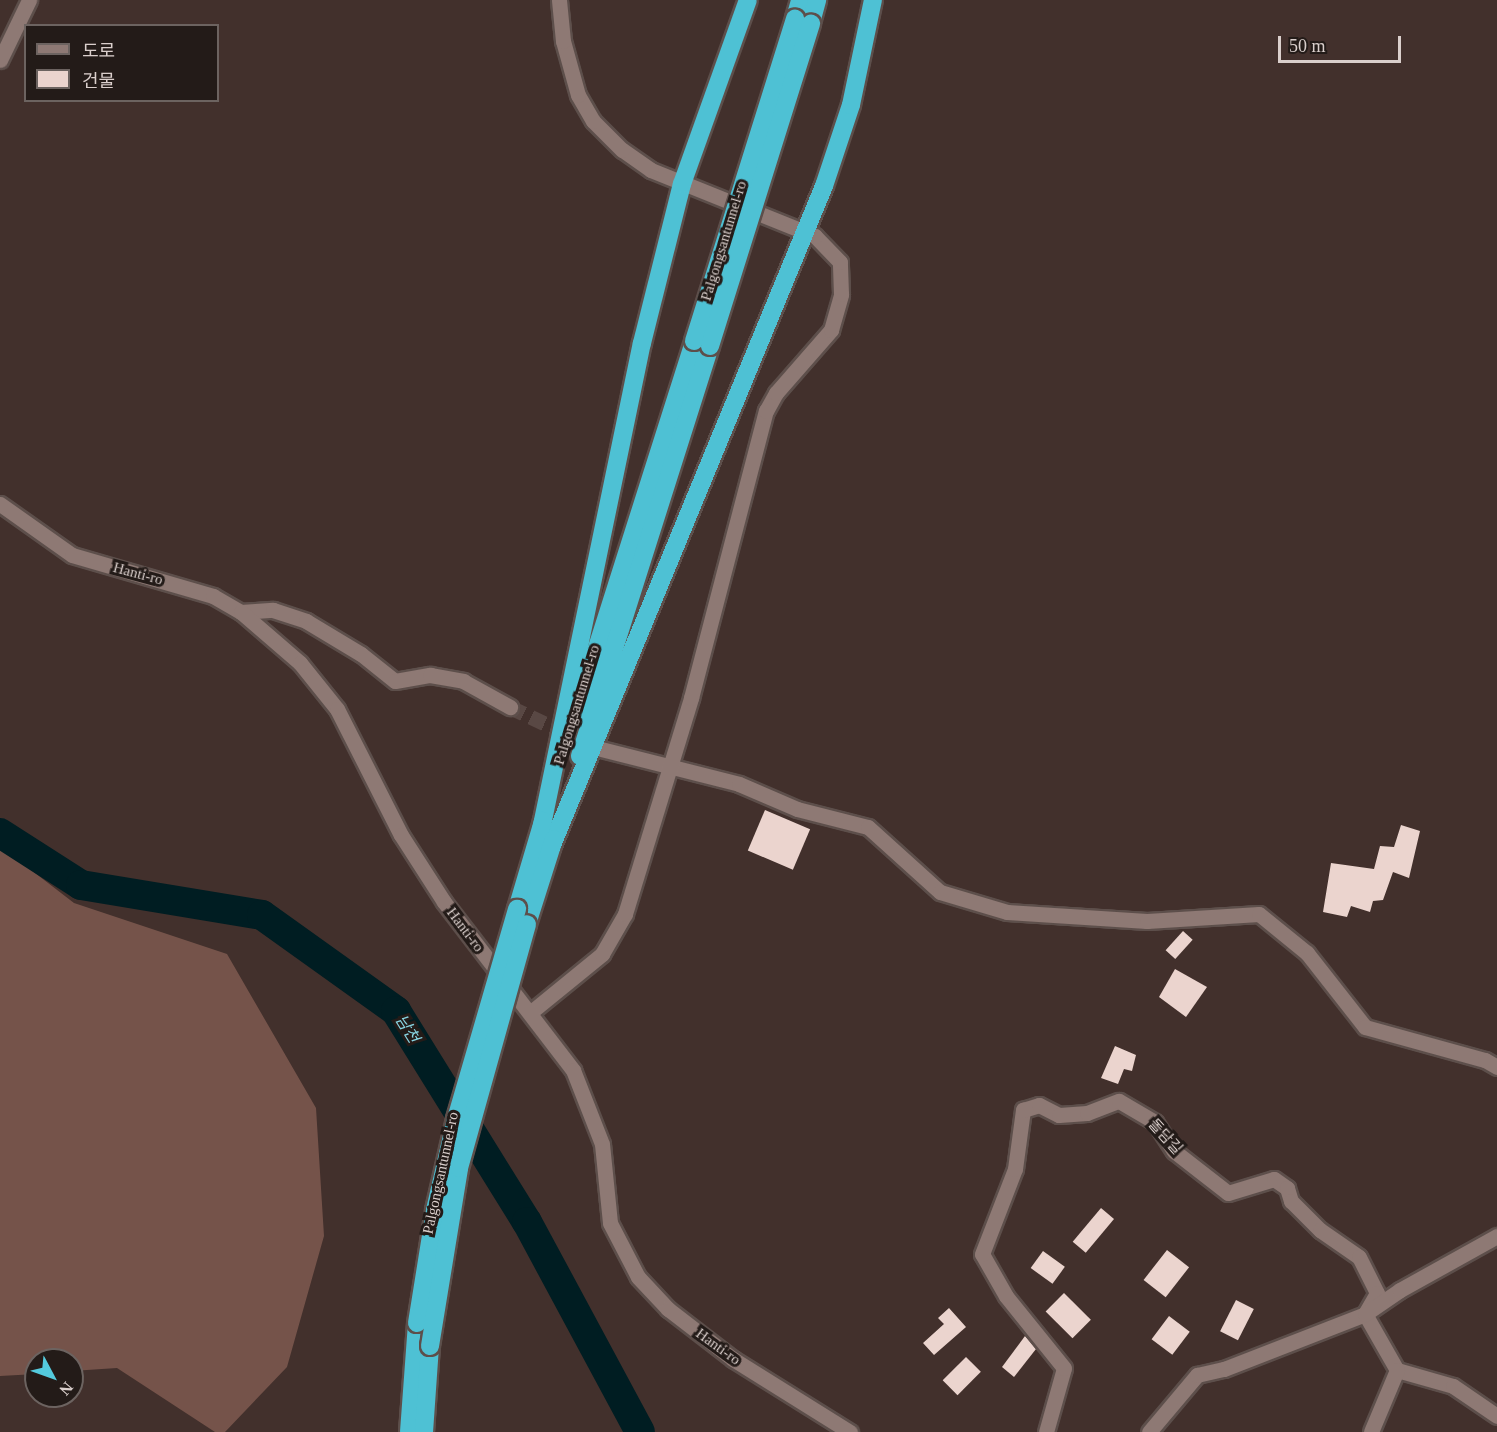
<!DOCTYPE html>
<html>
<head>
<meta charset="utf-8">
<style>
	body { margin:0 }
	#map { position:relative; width:1497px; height:1432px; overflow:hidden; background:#42302c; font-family:"Times New Roman","Noto Sans KR",serif }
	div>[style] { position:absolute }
	.forest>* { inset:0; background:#75534a }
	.river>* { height:30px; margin:-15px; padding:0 15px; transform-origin:15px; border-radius:15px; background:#001d22 }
	.building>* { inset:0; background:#ebd4ce; transform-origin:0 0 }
	.street-tunnel>* { height:15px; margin-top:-7.5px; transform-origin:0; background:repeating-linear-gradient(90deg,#594844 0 15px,transparent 0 23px) }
	.roads { filter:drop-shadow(2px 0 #5d4f4b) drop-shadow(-2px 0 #5d4f4b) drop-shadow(0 2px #5d4f4b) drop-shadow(0 -2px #5d4f4b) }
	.street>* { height:15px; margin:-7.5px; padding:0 7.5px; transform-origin:7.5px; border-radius:7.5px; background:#8e7974 }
	.secondary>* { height:15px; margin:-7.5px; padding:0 7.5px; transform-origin:7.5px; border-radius:7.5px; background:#8e7974 }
	.highway>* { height:18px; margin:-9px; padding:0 9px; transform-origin:9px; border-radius:9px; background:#4ec1d4 }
	.bridges { filter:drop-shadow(2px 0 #5d4f4b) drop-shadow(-2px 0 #5d4f4b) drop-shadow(0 2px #5d4f4b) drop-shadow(0 -2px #5d4f4b) }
	.highway-bridge>* { height:18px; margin:-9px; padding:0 9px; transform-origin:9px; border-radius:9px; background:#4ec1d4 }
	span { translate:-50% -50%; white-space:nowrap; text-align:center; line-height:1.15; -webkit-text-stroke:6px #231b18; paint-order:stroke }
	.street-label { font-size:15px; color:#dacfcc }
	.water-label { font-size:16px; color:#88d5e3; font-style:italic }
	.legend { position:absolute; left:24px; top:24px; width:195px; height:78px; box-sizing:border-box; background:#231b18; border:2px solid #6c6360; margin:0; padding:8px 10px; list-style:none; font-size:18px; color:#dacfcc }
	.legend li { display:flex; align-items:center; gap:12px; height:30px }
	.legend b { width:30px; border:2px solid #6c6360 }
	.north { position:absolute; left:24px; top:1348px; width:60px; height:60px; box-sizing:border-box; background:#231b18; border:2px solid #6c6360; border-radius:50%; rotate:131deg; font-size:16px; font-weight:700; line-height:24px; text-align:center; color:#dacfcc }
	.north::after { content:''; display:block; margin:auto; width:21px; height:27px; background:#54cadd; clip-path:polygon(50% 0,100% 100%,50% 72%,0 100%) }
	.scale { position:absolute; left:1278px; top:36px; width:123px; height:27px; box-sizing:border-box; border:3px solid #dacfcc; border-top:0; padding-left:8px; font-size:18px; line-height:21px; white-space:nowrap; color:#dacfcc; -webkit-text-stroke:4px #231b18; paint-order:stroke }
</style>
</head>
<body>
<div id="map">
	<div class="forest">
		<i style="clip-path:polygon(0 846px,74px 903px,227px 954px,316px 1108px,324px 1236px,287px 1367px,225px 1432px,215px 1432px,117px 1368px,72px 1371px,72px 1360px,36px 1360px,36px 1374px,0 1376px)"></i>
	</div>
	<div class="river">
		<i style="left:0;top:833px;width:96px;rotate:32.7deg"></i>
		<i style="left:81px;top:885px;width:183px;rotate:9.4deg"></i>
		<i style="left:262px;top:915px;width:165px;rotate:35.6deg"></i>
		<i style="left:396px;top:1011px;width:248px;rotate:58.2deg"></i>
		<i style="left:527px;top:1222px;width:238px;rotate:61.7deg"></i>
	</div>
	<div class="building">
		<i style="left:765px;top:810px;width:49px;height:44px;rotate:23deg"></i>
		<i style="clip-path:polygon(1401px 825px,1420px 831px,1409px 878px,1393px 872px,1383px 900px,1373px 901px,1370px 912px,1351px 906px,1347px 917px,1323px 912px,1331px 863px,1374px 869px,1380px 846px,1394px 847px)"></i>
		<i style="left:1183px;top:931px;width:13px;height:26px;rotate:42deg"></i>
		<i style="clip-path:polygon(1175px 969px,1207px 987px,1186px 1017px,1159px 997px)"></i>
		<i style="clip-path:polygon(1115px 1046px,1136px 1055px,1132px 1071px,1124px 1069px,1118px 1084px,1101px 1078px)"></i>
		<i style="left:1101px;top:1208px;width:17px;height:44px;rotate:40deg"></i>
		<i style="left:1167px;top:1250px;width:28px;height:38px;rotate:38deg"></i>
		<i style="left:1043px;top:1251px;width:27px;height:21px;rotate:36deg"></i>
		<i style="left:1064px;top:1293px;width:38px;height:26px;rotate:45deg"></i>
		<i style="left:1236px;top:1300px;width:20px;height:35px;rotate:27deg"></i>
		<i style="clip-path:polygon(949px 1308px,966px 1327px,934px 1355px,923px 1343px,944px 1324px,938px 1318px)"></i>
		<i style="left:1169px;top:1316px;width:26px;height:29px;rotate:37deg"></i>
		<i style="clip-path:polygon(1025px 1336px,1036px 1349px,1014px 1377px,1002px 1367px)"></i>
		<i style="left:966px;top:1357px;width:21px;height:33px;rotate:45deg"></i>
	</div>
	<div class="street-tunnel">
		<i style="left:510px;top:707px;width:92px;rotate:25.2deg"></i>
	</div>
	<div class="roads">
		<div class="street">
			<i style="left:241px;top:612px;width:32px;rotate:-4deg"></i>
			<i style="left:273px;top:610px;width:35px;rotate:18deg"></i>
			<i style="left:306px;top:621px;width:64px;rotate:31deg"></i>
			<i style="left:361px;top:654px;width:43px;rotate:38.5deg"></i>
			<i style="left:395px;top:681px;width:36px;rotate:-10deg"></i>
			<i style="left:430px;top:675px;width:34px;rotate:10deg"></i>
			<i style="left:463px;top:681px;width:54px;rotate:29deg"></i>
			<i style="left:601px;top:749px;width:142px;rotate:14.2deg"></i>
			<i style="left:739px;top:784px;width:63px;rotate:23.3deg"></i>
			<i style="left:797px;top:809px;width:73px;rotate:14.2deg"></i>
			<i style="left:868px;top:827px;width:97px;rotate:42.1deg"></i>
			<i style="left:940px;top:892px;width:70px;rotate:16.6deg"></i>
			<i style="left:1007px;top:912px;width:140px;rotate:3.7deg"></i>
			<i style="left:1147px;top:921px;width:112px;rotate:-3.6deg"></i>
			<i style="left:1259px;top:914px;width:62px;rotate:39.1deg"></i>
			<i style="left:1307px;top:953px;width:94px;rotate:51.9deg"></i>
			<i style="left:1365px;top:1027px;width:124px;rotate:15.4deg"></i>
			<i style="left:1485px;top:1060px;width:14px;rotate:30deg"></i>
			<i style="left:531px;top:1012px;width:92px;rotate:-39.2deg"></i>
			<i style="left:602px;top:954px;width:46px;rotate:-60.1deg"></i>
			<i style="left:625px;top:914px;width:226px;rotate:-73deg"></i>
			<i style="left:691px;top:698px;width:297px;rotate:-75.4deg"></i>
			<i style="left:766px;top:411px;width:21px;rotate:-61deg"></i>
			<i style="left:776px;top:393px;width:84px;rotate:-48.9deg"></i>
			<i style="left:831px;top:330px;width:37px;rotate:-74deg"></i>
			<i style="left:841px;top:294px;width:32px;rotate:-92deg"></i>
			<i style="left:840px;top:262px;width:36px;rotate:-134deg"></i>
			<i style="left:815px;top:236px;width:177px;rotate:-158.1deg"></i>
			<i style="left:651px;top:170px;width:35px;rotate:-145deg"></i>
			<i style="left:622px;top:150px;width:41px;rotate:-135deg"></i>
			<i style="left:593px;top:121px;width:30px;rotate:-120deg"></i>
			<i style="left:578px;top:95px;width:56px;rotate:-105.5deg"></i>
			<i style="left:563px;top:41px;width:41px;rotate:-95.6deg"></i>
			<i style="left:1397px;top:1370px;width:58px;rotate:15.9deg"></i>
			<i style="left:1453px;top:1386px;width:53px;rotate:34.3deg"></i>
			<i style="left:1046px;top:1432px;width:66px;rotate:-74.3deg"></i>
			<i style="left:1064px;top:1368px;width:92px;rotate:-128.9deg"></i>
			<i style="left:1006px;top:1296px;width:48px;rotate:-119.7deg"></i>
			<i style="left:982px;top:1254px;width:91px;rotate:-68.8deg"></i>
			<i style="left:1015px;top:1169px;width:60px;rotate:-82.3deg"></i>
			<i style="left:1023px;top:1110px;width:17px;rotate:-17deg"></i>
			<i style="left:1039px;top:1105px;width:22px;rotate:27deg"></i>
			<i style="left:1059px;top:1115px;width:28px;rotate:-4deg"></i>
			<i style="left:1087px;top:1113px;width:34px;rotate:-21deg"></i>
			<i style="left:1119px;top:1101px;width:42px;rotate:30.3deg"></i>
			<i style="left:1155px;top:1122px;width:35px;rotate:57deg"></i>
			<i style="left:1174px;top:1151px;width:68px;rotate:37.9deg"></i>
			<i style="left:1228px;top:1193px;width:48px;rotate:-16.9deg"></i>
			<i style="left:1274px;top:1179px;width:16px;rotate:35deg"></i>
			<i style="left:1287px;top:1188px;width:14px;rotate:73deg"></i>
			<i style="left:1291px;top:1201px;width:41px;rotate:45deg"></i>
			<i style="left:1320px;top:1230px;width:47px;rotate:34.7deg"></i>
			<i style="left:1359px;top:1257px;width:40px;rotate:63.4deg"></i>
			<i style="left:1377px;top:1293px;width:24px;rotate:120deg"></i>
			<i style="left:1365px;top:1314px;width:64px;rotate:60.3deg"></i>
			<i style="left:1397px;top:1370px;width:67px;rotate:112.8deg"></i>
			<i style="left:1149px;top:1432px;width:75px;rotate:-49.9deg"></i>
			<i style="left:1197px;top:1375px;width:28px;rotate:-13deg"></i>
			<i style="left:1224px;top:1369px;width:151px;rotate:-21.3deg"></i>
			<i style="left:1365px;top:1314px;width:42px;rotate:-34.4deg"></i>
			<i style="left:1400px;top:1290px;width:111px;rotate:-29.1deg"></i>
		</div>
		<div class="secondary">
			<i style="left:0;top:60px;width:67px;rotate:-64.2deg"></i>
			<i style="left:0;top:504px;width:88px;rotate:35.3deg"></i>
			<i style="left:72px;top:555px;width:147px;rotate:16.2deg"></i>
			<i style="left:213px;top:596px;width:32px;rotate:30deg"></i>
			<i style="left:241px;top:612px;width:78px;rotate:40.8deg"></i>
			<i style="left:300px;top:663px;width:59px;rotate:51.2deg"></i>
			<i style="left:337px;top:709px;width:141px;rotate:63.1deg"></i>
			<i style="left:401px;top:835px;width:80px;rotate:57.3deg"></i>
			<i style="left:444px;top:902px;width:212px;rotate:52.5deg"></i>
			<i style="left:573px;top:1070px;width:79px;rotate:68.6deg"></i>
			<i style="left:602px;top:1144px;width:79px;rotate:84.2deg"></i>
			<i style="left:610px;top:1223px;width:61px;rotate:62.6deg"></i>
			<i style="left:638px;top:1277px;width:44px;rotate:46.8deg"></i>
			<i style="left:668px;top:1309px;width:82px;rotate:37.6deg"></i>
			<i style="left:733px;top:1359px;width:138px;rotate:32deg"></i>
		</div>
		<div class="highway">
			<i style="left:795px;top:18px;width:19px;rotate:-74deg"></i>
			<i style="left:811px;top:23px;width:24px;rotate:-75deg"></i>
			<i style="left:574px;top:720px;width:398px;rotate:-72.4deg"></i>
			<i style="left:580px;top:756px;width:430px;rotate:-72.4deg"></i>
			<i style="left:541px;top:830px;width:497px;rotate:-78.3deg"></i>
			<i style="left:642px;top:343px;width:164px;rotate:-75.9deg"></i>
			<i style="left:682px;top:184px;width:195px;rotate:-70.3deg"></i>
			<i style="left:550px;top:850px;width:718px;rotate:-67.58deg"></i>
			<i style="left:824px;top:186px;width:85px;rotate:-71.6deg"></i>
			<i style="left:851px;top:105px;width:107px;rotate:-78.2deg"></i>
			<i style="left:517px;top:909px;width:92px;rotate:-73.5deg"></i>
			<i style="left:527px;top:924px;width:89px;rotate:-72.4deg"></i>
			<i style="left:409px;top:1432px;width:109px;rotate:-85.8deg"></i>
			<i style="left:424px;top:1432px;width:86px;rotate:-86deg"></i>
		</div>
	</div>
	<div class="bridges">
		<div class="highway-bridge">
			<i style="left:694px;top:341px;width:338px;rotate:-72.6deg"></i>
			<i style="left:710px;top:346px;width:338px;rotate:-72.6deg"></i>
			<i style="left:417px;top:1323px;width:114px;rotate:-80.9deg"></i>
			<i style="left:435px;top:1210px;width:93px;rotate:-77deg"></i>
			<i style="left:456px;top:1119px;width:219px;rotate:-73.8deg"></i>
			<i style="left:430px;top:1346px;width:180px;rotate:-80.7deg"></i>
			<i style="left:459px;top:1168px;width:253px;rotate:-74.4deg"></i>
		</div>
	</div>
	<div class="street-label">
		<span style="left:724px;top:241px;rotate:-73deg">Palgongsantunnel-ro</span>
		<span style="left:138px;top:574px;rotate:15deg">Hanti-ro</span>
		<span style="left:577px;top:705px;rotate:-73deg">Palgongsantunnel-ro</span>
		<span style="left:465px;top:930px;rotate:53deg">Hanti-ro</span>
		<span style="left:1165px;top:1137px;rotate:48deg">돌담길</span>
		<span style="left:441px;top:1173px;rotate:-78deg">Palgongsantunnel-ro</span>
		<span style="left:718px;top:1347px;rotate:36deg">Hanti-ro</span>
	</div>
	<div class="water-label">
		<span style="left:407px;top:1029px;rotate:58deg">남천</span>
	</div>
	<ul class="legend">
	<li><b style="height:8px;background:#8e7974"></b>도로</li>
	<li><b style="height:16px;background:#ebd4ce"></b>건물</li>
	</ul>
	<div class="north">N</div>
	<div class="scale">50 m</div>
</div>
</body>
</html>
